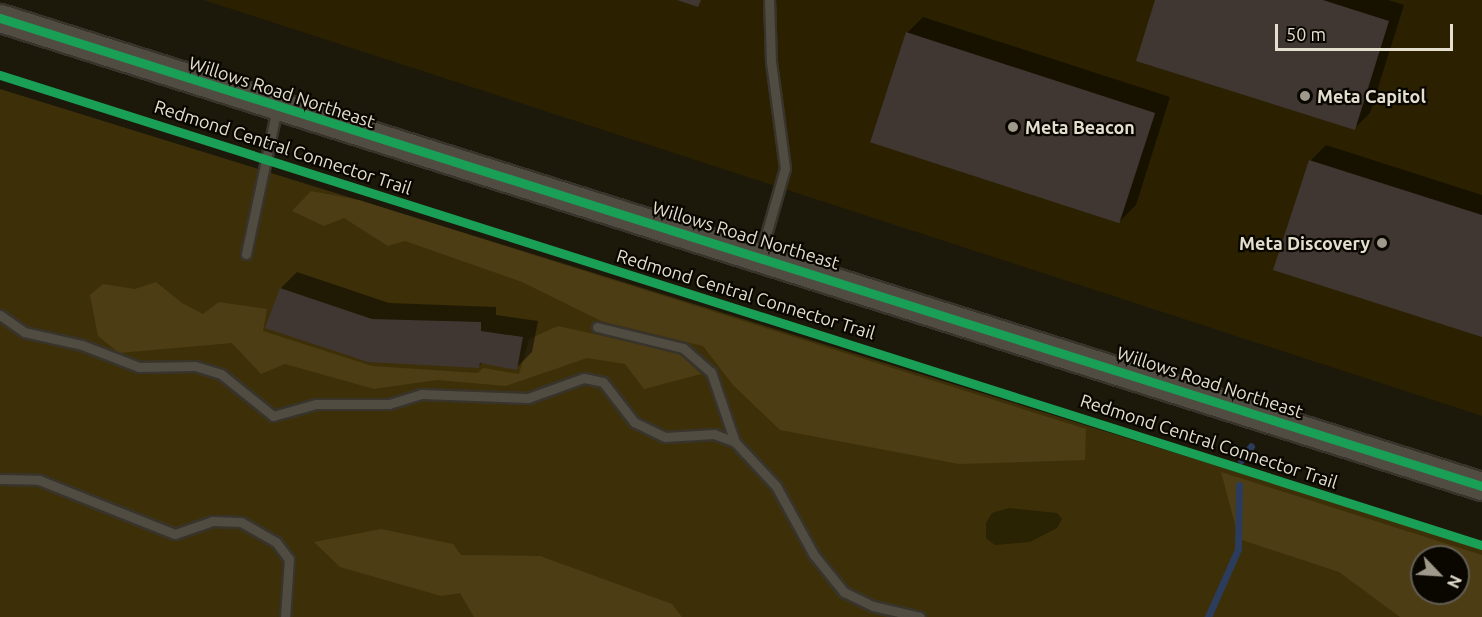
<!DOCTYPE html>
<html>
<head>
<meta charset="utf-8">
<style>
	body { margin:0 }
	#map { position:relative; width:1482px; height:617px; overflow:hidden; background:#1c180a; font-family:Ubuntu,sans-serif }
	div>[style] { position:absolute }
	.built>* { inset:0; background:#2b2101 }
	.green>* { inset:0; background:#3d3008 }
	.forest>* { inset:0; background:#4c3d14 }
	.sand>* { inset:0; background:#292203 }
	.shadow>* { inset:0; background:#0007 }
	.stream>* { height:7px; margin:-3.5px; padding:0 3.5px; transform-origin:3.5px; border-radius:3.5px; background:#2c3c5c }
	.building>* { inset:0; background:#403632; transform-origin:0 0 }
	.roads { filter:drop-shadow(2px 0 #38342b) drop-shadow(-2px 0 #38342b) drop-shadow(0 2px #38342b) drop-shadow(0 -2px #38342b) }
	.service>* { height:9px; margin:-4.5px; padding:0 4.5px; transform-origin:4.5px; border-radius:4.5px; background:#504c42 }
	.secondary>* { height:27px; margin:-13.5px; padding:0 13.5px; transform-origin:13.5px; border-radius:13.5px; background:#504c42 }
	.cycleway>* { height:9px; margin:-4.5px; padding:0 4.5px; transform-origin:4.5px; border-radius:4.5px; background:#1a9f57 }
	.dots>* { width:16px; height:16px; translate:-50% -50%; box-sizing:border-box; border:3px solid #0a0701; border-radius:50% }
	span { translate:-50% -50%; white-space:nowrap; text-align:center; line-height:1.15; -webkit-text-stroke:4.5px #0a0701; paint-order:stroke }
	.street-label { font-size:18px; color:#e4dfcf }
	.poi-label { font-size:18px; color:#e4dfcf; font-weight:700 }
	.left { translate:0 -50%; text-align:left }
	.right { translate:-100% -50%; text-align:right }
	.north { position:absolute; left:1410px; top:545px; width:60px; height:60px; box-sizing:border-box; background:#0a0701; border:2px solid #615d53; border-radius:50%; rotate:115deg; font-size:16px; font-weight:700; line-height:24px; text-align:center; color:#e4dfcf }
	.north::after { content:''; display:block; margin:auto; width:21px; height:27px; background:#9e998a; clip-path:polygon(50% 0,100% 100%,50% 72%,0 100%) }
	.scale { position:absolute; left:1275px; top:24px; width:178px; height:27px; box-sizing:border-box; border:3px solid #e4dfcf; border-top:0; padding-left:8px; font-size:18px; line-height:21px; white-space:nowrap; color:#e4dfcf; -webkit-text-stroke:4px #0a0701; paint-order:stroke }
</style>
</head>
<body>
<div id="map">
	<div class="built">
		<i style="clip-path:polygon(204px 0,1482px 0,1482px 416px)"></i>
	</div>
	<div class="green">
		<i style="clip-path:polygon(evenodd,0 89px,1482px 548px,1482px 617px,0 617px,0 89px,1422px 557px,1458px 557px,1458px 593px,1422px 593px,1422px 557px)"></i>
	</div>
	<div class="forest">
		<i style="clip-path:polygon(311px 191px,359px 200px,1086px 429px,1085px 460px,959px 464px,780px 430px,733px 385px,703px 346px,601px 321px,522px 282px,405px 241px,388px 246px,344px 218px,324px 226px,292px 211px)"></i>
		<i style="clip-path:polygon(156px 282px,182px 303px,203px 314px,219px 302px,267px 309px,263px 331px,372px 366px,478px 373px,483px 368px,519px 374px,529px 339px,558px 326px,679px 353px,701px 374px,644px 389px,625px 364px,587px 358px,506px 386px,437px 380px,374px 389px,285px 364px,261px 374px,232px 343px,119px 353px,98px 336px,90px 295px,103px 284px,135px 289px)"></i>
		<i style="clip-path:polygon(evenodd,1221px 472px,1482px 555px,1482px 617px,1400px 617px,1339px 572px,1239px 539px,1221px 472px,1422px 557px,1458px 557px,1458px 593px,1422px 593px,1422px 557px)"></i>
		<i style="clip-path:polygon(381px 529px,453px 544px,461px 555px,540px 556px,672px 604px,682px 617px,474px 617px,460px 593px,441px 596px,340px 567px,314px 542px)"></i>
	</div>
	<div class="sand">
		<i style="clip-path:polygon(1009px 508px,1057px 513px,1062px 519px,1057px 528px,1030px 542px,995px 545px,986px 538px,986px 523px,992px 513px)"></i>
	</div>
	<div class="shadow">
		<i style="clip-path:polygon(1157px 0,1388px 0,1404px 5px,1370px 113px,1354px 129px)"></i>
		<i style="clip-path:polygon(923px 17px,1170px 97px,1136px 205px,1120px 221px,907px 33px)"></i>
		<i style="clip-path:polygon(1326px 145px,1482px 195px,1482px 335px,1310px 161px)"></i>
		<i style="clip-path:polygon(297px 272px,389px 303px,496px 307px,496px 315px,538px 321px,532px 352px,516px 368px,483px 362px,479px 366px,267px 327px,281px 288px)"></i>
	</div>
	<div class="stream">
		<i style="left:1241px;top:460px;width:17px;rotate:-54deg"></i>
		<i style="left:1208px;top:617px;width:74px;rotate:-66.2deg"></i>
		<i style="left:1238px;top:549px;width:64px;rotate:-89.1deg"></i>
	</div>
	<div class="building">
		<i style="clip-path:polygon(677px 0,701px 0,698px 7px)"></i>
		<i style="clip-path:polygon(1155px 0,1323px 0,1389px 21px,1355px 130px,1136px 61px)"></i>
		<i style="left:906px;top:32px;width:262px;height:116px;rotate:18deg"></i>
		<i style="clip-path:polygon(1309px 160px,1482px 215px,1482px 337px,1273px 270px)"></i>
		<i style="clip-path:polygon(280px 288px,372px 319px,481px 322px,481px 331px,523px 337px,517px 370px,480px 363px,479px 368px,368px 362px,265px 328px)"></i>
	</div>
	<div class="roads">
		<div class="service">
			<i style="left:246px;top:254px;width:149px;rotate:-78deg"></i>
			<i style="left:760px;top:256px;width:91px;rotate:-74.1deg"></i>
			<i style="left:785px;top:168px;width:107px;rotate:-97.5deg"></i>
			<i style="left:771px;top:62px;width:62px;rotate:-91.8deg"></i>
			<i style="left:0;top:315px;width:29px;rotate:35deg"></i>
			<i style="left:24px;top:332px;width:59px;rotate:12.6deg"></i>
			<i style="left:82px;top:345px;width:61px;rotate:21.1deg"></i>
			<i style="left:139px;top:367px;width:56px;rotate:-1deg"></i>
			<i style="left:195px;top:366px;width:27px;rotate:17deg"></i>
			<i style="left:221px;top:374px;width:67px;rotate:38.9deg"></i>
			<i style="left:273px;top:416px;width:45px;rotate:-15.6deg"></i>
			<i style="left:316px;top:404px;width:73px"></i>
			<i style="left:389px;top:404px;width:34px;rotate:-17deg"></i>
			<i style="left:421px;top:394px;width:107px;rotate:2.1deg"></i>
			<i style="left:528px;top:398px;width:59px;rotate:-19.7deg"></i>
			<i style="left:584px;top:378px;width:19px;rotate:12deg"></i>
			<i style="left:603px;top:382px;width:51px;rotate:52.2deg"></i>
			<i style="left:634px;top:422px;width:34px;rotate:26deg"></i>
			<i style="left:665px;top:437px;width:49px;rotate:-3.5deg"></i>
			<i style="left:714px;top:434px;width:22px;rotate:21deg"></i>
			<i style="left:597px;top:327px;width:89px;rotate:13.7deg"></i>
			<i style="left:683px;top:348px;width:37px;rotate:41deg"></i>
			<i style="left:711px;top:372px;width:74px;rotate:71.1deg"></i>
			<i style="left:735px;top:442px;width:60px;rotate:47deg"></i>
			<i style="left:776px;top:486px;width:79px;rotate:61.2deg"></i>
			<i style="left:814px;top:555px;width:48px;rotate:51deg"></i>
			<i style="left:844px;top:592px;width:32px;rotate:26deg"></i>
			<i style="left:873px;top:606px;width:48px;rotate:13.2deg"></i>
			<i style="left:0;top:479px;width:39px;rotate:1deg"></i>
			<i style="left:39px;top:480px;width:146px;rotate:21.7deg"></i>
			<i style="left:175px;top:534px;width:39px;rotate:-19deg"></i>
			<i style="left:212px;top:521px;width:29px;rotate:2deg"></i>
			<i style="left:241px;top:522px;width:40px;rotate:29.7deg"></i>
			<i style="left:276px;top:542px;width:21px;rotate:53deg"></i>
			<i style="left:289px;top:559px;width:58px;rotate:93.9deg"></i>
		</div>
		<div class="secondary">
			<i style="left:0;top:18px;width:1554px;rotate:17.53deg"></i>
		</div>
	</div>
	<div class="cycleway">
		<i style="left:0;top:18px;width:1554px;rotate:17.53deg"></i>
		<i style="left:0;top:75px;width:1555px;rotate:17.6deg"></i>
	</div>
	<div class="dots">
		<i style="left:1305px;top:96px;background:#9e998a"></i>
		<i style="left:1013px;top:127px;background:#9e998a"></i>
		<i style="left:1382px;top:243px;background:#9e998a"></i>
	</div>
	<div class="street-label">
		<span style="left:282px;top:92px;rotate:18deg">Willows Road Northeast</span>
		<span style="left:283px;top:147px;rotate:18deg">Redmond Central Connector Trail</span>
		<span style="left:746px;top:235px;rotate:17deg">Willows Road Northeast</span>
		<span style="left:746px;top:294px;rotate:17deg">Redmond Central Connector Trail</span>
		<span style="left:1210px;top:382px;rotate:18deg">Willows Road Northeast</span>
		<span style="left:1209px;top:441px;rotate:18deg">Redmond Central Connector Trail</span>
	</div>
	<div class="poi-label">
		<span class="left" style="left:1317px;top:96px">Meta Capitol</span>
		<span class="left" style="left:1025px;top:127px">Meta Beacon</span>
		<span class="right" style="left:1370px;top:243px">Meta Discovery</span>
	</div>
	<div class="north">N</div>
	<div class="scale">50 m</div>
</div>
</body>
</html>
